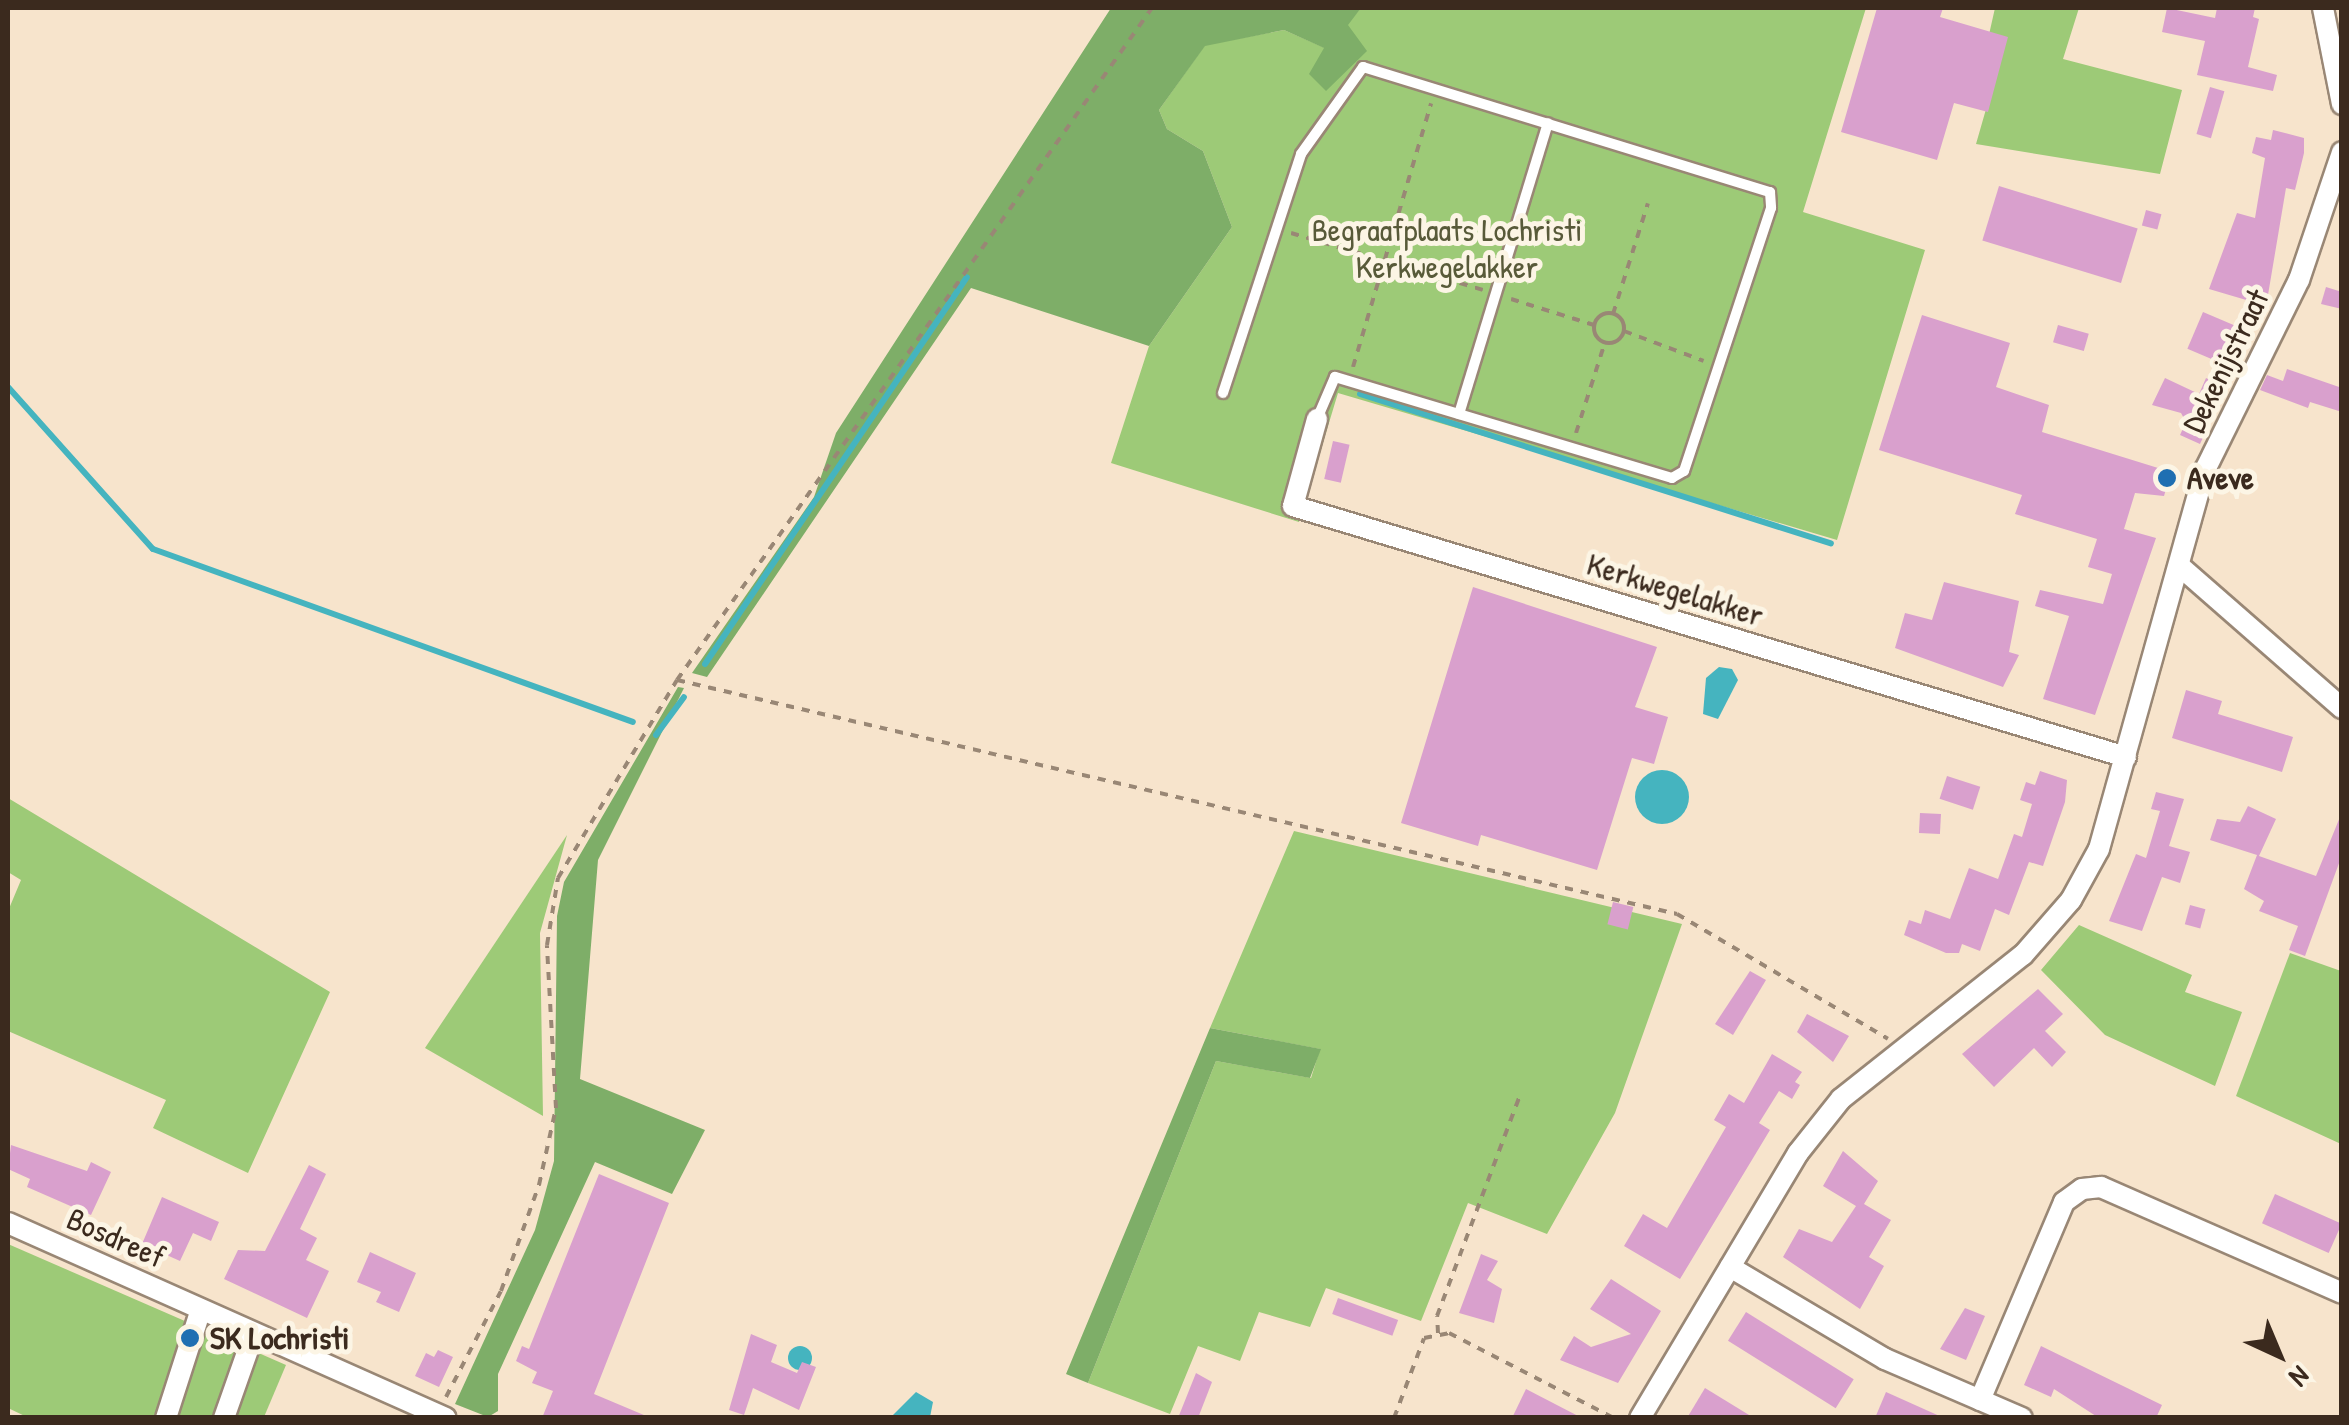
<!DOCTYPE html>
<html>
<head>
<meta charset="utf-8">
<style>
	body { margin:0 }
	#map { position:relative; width:2349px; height:1425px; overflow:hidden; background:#f7e4cc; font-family:"Patrick Hand",sans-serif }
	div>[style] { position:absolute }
	.green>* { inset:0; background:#9dca77 }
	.forest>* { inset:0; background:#7eae68 }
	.water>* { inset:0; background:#45b4bf }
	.round { border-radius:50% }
	.stream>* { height:6px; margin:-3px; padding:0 3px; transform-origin:3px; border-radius:3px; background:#45b4bf }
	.building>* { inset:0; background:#d9a0cd; transform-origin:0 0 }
	.path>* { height:4px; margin-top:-2px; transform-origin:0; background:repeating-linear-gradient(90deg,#998775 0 8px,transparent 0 16px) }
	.path>.ring { margin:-2px; padding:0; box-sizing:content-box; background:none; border:4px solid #998775; border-radius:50% }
	.roads { filter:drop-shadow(2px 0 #998775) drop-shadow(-2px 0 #998775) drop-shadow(0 2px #998775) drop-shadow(0 -2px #998775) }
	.lane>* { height:10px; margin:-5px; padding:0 5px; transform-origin:5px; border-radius:5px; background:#fff }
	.street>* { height:20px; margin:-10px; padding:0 10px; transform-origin:10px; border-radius:10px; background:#fff }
	.dots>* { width:28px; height:28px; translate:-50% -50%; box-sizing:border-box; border:5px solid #fcf5e5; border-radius:50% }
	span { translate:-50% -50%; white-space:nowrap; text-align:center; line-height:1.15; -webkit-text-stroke:10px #fcf5e5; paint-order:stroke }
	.park-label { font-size:32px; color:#585a39 }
	.street-label { font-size:32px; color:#3b2a1e }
	.poi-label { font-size:32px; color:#3b2a1e; font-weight:700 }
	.left { translate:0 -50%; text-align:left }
	.frame { position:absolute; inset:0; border:10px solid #3b2a1e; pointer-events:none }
	.north { position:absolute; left:2229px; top:1305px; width:100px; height:100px; -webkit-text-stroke:8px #fcf5e5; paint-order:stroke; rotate:136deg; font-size:28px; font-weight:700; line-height:40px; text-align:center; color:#3b2a1e }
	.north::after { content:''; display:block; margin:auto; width:35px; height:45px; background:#3b2a1e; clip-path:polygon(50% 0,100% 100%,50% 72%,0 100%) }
</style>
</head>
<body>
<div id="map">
	<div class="green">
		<i style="clip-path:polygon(1361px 8px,1866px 8px,1803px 212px,1925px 250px,1837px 540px,1338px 393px,1299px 522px,1111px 463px,1149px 346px,1232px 227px,1203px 151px,1167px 129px,1159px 110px,1205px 45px,1284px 30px,1325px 48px)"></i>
		<i style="clip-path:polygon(1995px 8px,2079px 8px,2063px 59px,2182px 90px,2160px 174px,1976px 144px,2005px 43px,1988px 39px)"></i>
		<i style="clip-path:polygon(8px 798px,330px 992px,248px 1173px,153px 1128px,166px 1100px,8px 1031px,8px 911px,21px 880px,8px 872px)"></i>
		<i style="clip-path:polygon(1294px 831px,1682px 924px,1615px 1113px,1547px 1234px,1468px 1203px,1421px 1321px,1326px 1288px,1310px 1327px,1259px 1312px,1240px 1361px,1198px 1346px,1170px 1414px,1088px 1383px,1216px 1061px,1311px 1078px,1320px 1049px,1210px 1028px)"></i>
		<i style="clip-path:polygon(567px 835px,540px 933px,543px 1116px,425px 1048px)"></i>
		<i style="clip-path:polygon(2079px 925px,2192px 975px,2185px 992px,2242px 1012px,2215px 1086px,2105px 1035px,2041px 970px)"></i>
		<i style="clip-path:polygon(2290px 953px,2341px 971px,2341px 1144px,2236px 1096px)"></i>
		<i style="clip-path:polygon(8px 1244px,286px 1365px,264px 1417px,29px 1418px,8px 1408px)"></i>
	</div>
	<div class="forest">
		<i style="clip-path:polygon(1111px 8px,1361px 8px,1348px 25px,1367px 51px,1326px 91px,1309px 74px,1324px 48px,1284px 30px,1205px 46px,1159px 110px,1167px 129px,1203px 151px,1232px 227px,1149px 346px,971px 288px,707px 677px,692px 673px,814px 497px,836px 433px)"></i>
		<i style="clip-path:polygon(678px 687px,684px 688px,598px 860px,580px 1079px,705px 1130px,672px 1194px,595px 1162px,498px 1374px,498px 1411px,488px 1417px,455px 1404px,535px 1230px,554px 1161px,557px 916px,564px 882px)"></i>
		<i style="clip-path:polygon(1210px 1028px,1321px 1049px,1310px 1078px,1216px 1061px,1088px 1383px,1066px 1374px)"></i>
	</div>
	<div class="water">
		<i style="clip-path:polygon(1719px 667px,1732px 669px,1738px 680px,1718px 719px,1703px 714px,1706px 678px)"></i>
		<i class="round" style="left:1635px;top:770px;width:54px;height:54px"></i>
		<i class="round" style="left:788px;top:1346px;width:24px;height:24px"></i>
		<i style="clip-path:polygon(916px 1392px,933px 1402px,930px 1417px,891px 1417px)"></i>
	</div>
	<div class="stream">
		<i style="left:8px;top:387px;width:217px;rotate:48.2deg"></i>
		<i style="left:153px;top:549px;width:510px;rotate:19.82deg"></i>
		<i style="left:1360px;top:394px;width:494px;rotate:17.6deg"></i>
		<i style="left:705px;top:664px;width:467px;rotate:-55.9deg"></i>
		<i style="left:656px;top:735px;width:47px;rotate:-53.6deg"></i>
	</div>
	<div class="building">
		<i style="clip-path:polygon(1877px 8px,1943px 8px,1940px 17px,2008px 37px,1988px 112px,1954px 103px,1937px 160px,1841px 132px)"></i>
		<i style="clip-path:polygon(2167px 8px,2215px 18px,2217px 8px,2255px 8px,2253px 17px,2259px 19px,2248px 67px,2277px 75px,2273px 91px,2197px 75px,2205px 41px,2162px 32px)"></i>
		<i style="left:2210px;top:87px;width:15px;height:49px;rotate:16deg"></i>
		<i style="clip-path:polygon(2273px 130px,2304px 138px,2304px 153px,2295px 190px,2286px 188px,2268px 295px,2256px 292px,2253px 302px,2209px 289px,2237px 213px,2255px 218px,2265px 158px,2252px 153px,2256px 137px,2271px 140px)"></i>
		<i style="left:1999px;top:186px;width:145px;height:57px;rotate:17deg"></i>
		<i style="left:2146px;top:210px;width:16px;height:16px;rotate:15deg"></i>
		<i style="clip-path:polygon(2326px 287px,2342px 292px,2342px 309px,2321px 304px)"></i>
		<i style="left:2203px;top:312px;width:46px;height:40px;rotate:23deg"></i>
		<i style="clip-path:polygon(1922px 315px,2010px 343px,1996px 387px,2049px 405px,2042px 432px,2171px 472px,2164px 496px,2135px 493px,2124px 529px,2156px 538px,2095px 715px,2043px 699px,2069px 616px,2035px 606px,2040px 590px,2103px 604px,2112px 574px,2088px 567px,2097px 539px,2015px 514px,2022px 495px,1879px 450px)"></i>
		<i style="left:2058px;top:325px;width:32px;height:18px;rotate:16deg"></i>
		<i style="clip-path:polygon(2287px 369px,2342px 388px,2342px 412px,2310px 402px,2308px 408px,2260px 390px,2267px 375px,2283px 381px)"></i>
		<i style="clip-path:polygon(2165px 378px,2199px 394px,2206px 378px,2226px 388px,2200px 444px,2180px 435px,2186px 422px,2181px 413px,2152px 405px)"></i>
		<i style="left:1333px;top:441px;width:17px;height:39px;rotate:13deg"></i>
		<i style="clip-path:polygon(1944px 582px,2019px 601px,2009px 652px,2019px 655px,2003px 687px,1895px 648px,1905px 613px,1932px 620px)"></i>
		<i style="clip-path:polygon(1473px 587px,1657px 647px,1635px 707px,1668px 717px,1654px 764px,1632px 758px,1597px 870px,1481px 835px,1478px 846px,1401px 823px)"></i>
		<i style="clip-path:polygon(2186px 690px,2222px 701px,2218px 714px,2293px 737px,2282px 772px,2172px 738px)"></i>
		<i style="clip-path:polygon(2040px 771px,2067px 780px,2065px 802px,2043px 866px,2029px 862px,2009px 915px,1995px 909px,1980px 951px,1962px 944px,1959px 953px,1946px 953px,1904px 935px,1909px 920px,1921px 924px,1925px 910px,1950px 919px,1969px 868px,1998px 879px,2014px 834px,2022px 837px,2032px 804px,2020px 800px,2026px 782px,2035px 785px)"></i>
		<i style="left:1947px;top:776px;width:35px;height:24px;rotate:18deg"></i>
		<i style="clip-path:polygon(2156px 792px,2184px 799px,2169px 846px,2190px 852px,2180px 883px,2162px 877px,2142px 931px,2109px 921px,2136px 854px,2146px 858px,2160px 811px,2151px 809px)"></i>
		<i style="clip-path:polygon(2248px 806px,2276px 819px,2259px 856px,2316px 876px,2342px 812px,2342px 855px,2305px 956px,2289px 950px,2298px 926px,2259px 911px,2264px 901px,2244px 889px,2257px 855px,2210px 840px,2217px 819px,2240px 822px)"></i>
		<i style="left:1920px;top:813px;width:21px;height:20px;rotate:3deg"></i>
		<i style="left:1613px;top:902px;width:21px;height:23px;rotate:14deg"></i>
		<i style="left:2190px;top:905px;width:16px;height:20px;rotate:15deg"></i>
		<i style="clip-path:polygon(1750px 971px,1766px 980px,1733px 1035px,1715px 1024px)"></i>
		<i style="clip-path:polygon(2038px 989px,2063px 1014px,2045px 1031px,2066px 1052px,2052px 1067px,2034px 1048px,1994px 1087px,1962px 1054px)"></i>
		<i style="clip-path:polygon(1807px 1014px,1849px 1036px,1833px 1062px,1797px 1032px)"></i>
		<i style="clip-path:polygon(1772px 1054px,1802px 1072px,1795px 1082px,1800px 1085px,1792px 1099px,1779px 1091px,1759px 1123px,1770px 1130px,1680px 1279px,1624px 1246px,1643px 1214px,1667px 1228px,1726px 1127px,1714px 1120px,1729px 1094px,1744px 1103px)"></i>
		<i style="clip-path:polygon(11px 1145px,87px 1171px,91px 1162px,111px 1172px,91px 1215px,27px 1187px,30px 1179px,8px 1169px)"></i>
		<i style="clip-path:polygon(1843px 1151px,1878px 1181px,1864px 1204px,1891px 1220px,1869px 1257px,1884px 1266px,1860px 1309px,1783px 1257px,1799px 1229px,1832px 1242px,1856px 1206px,1823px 1186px)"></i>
		<i style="clip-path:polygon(309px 1165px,326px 1174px,300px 1229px,317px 1238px,306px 1260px,329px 1271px,307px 1318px,224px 1279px,238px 1250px,265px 1251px)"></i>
		<i style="clip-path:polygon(599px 1174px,669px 1203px,594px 1394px,651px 1418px,542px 1418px,553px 1391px,532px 1383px,537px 1372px,516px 1361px,522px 1346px,529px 1349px)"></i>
		<i style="left:2275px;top:1194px;width:73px;height:32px;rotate:24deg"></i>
		<i style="clip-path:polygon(162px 1197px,219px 1222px,211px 1241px,193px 1233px,180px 1261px,142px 1244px)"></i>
		<i style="clip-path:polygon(370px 1252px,416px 1273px,399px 1312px,376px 1302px,381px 1292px,357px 1282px)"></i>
		<i style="clip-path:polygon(1481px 1254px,1498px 1261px,1487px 1280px,1502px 1289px,1494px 1323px,1459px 1313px)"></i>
		<i style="clip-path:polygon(1611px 1279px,1661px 1311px,1618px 1383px,1560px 1360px,1574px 1336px,1591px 1347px,1631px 1334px,1590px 1309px)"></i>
		<i style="left:1338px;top:1298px;width:64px;height:17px;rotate:20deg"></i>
		<i style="clip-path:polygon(1965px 1308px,1985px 1316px,1966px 1360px,1940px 1349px)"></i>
		<i style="left:1746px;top:1312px;width:127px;height:34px;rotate:32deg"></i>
		<i style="clip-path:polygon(751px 1334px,777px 1345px,771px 1362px,797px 1373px,802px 1362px,816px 1367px,799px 1410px,753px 1388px,744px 1415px,729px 1410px)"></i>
		<i style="clip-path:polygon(2041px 1346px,2162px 1405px,2156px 1418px,2099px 1418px,2054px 1389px,2051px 1397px,2024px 1385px)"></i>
		<i style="clip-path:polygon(438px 1350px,453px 1357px,439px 1387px,415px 1376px,426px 1353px,434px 1357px)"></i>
		<i style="clip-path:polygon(1196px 1373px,1212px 1382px,1198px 1418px,1178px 1418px)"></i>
		<i style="clip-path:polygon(1705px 1388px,1754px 1418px,1687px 1418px)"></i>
		<i style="clip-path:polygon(1526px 1389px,1582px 1418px,1512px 1418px)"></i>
		<i style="clip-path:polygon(1886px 1392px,1944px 1418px,1875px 1418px)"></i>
	</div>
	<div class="path">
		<i style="left:1291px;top:233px;width:200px;rotate:16.5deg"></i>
		<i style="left:1511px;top:299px;width:87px;rotate:17.4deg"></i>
		<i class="ring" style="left:1594px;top:313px;width:26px;height:26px"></i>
		<i style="left:1613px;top:314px;width:116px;rotate:-72.5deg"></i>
		<i style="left:1624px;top:331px;width:85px;rotate:20.6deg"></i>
		<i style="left:1353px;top:367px;width:275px;rotate:-73.5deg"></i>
		<i style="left:1576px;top:433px;width:96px;rotate:-72.3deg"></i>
		<i style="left:677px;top:680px;width:823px;rotate:-54.75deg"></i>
		<i style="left:1438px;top:1333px;width:17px;rotate:-93deg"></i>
		<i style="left:1437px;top:1316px;width:238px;rotate:-69.4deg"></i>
		<i style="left:446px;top:1397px;width:119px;rotate:-62.6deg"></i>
		<i style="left:501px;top:1291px;width:113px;rotate:-70.3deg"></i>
		<i style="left:539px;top:1185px;width:79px;rotate:-77.6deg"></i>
		<i style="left:556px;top:1108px;width:163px;rotate:-93.2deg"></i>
		<i style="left:547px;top:945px;width:68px;rotate:-80.7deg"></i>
		<i style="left:558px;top:878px;width:231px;rotate:-59deg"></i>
		<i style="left:677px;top:680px;width:1027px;rotate:13.17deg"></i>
		<i style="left:1677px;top:914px;width:245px;rotate:30.6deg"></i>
		<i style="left:1394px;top:1418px;width:85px;rotate:-69.4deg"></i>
		<i style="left:1424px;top:1338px;width:25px;rotate:-11deg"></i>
		<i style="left:1449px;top:1333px;width:186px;rotate:27.3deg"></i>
	</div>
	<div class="roads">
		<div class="lane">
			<i style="left:1223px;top:393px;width:251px;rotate:-71.9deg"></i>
			<i style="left:1301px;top:154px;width:107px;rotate:-54.5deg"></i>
			<i style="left:1363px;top:67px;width:426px;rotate:17.1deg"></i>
			<i style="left:1770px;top:192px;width:16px;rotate:86deg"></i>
			<i style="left:1771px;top:208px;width:277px;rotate:108.3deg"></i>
			<i style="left:1684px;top:471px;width:14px;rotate:150deg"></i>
			<i style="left:1672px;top:478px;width:352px;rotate:-163.3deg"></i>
			<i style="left:1335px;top:377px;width:46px;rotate:113.2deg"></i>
			<i style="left:1459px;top:414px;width:304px;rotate:-73deg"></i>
		</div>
		<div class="street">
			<i style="left:2323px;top:8px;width:98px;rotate:78.8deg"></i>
			<i style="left:1317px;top:419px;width:90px;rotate:105.4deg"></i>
			<i style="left:1293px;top:506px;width:870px;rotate:16.77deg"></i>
			<i style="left:2182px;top:568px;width:213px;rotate:41.2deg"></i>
			<i style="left:8px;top:1223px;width:479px;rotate:24deg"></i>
			<i style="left:1730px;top:1267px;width:180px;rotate:30.7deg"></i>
			<i style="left:1885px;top:1359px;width:149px;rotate:23.3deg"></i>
			<i style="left:1980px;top:1400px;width:215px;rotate:-67deg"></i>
			<i style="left:2064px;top:1202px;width:22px;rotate:-36deg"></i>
			<i style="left:2082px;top:1189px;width:19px;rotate:-6deg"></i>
			<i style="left:2101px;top:1187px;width:263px;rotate:23.7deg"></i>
			<i style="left:166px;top:1418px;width:114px;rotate:-72.2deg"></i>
			<i style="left:224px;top:1418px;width:90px;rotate:-70.6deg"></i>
			<i style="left:1640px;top:1418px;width:309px;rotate:-59.2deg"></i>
			<i style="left:1798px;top:1153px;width:69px;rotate:-51.5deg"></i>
			<i style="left:1841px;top:1099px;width:232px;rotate:-38.4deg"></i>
			<i style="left:2023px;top:955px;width:73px;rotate:-48.9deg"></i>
			<i style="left:2071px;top:900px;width:58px;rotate:-61.2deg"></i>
			<i style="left:2099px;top:849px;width:394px;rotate:-74.4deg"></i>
			<i style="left:2205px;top:470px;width:212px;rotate:-63.7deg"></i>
			<i style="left:2299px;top:280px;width:135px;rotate:-71.4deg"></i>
		</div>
	</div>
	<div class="dots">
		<i style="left:2167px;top:478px;background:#1f6fb2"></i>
		<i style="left:190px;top:1338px;background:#1f6fb2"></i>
	</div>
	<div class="park-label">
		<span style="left:1447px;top:249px">Begraafplaats Lochristi<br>Kerkwegelakker</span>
	</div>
	<div class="street-label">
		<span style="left:2226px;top:361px;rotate:-64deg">Dekenijstraat</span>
		<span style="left:1675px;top:590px;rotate:17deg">Kerkwegelakker</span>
		<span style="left:116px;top:1238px;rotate:24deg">Bosdreef</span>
	</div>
	<div class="poi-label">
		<span class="left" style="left:2187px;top:478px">Aveve</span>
		<span class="left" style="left:210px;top:1338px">SK Lochristi</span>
	</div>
	<div class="frame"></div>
	<div class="north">N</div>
</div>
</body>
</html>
